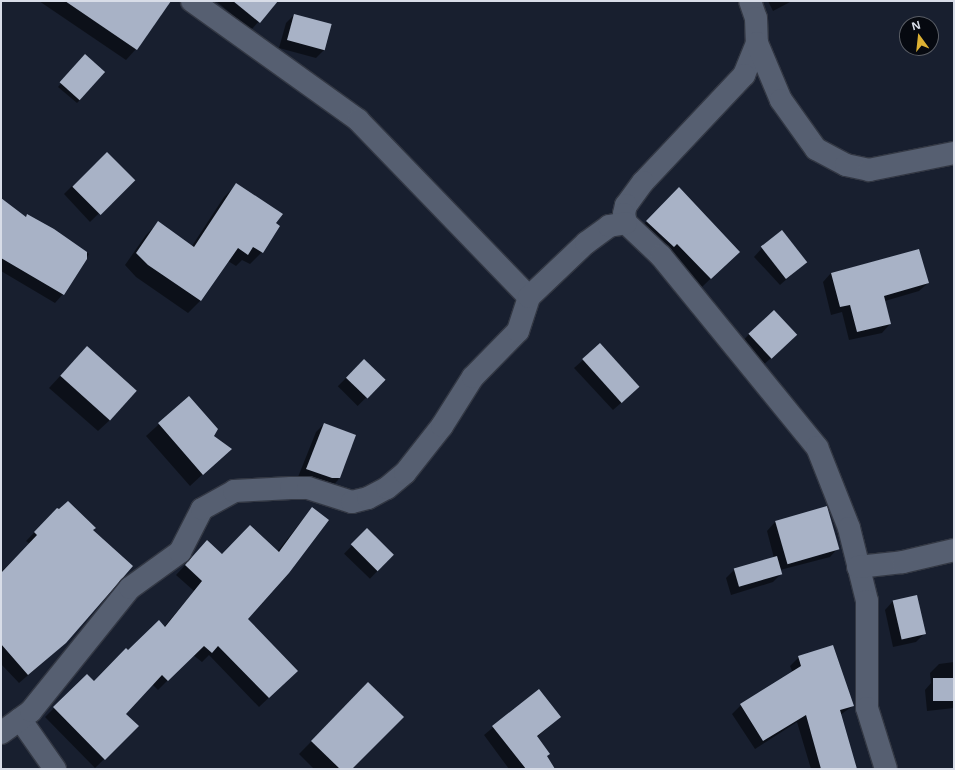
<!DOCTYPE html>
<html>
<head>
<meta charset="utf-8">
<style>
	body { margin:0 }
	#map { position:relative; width:955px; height:770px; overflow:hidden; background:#181f2f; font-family:"Open Sans",sans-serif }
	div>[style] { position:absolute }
	.shadow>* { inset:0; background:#0007; transform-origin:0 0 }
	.building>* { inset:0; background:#a8b2c6; transform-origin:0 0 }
	.roads { filter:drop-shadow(1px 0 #333844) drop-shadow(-1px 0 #333844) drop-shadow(0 1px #333844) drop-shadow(0 -1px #333844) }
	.minor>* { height:22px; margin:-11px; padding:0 11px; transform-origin:11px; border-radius:11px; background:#565f71 }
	span { translate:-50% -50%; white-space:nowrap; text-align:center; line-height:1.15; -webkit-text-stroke:4px #060910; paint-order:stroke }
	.frame { position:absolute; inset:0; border:2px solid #d8dde8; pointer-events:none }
	.north { position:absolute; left:899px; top:16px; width:40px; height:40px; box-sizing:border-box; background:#060910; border:1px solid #5a5e66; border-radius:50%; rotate:345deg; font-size:11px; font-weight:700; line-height:16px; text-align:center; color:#d8dde8 }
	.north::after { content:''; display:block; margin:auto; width:14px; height:18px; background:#ddb133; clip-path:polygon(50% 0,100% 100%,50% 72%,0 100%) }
</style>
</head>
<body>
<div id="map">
	<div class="shadow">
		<i style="clip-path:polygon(39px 1px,156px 1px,136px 49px,126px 60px)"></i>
		<i style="clip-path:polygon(216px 1px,277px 1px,251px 30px)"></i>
		<i style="clip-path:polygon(768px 1px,792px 1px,773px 11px)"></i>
		<i style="clip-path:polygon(294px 15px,324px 50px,316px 58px,279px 48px,286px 23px)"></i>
		<i style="clip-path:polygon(81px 60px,81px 99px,77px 103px,58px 87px)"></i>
		<i style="clip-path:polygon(133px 180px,90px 222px,64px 194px,72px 186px)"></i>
		<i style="clip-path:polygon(236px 185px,279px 226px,262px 252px,250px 264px,242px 260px,236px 266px,228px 261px,200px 301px,188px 313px,136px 277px,125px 265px,146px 235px,158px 223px,192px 246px,224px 197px)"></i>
		<i style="clip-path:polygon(679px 189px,738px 252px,702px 287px,668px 252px,638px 230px)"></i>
		<i style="clip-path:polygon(1px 199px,25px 218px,27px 215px,53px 230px,89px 254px,63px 294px,55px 303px,1px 271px)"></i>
		<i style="clip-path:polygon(762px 248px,797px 270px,780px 285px,754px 257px)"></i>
		<i style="clip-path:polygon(918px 250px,928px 283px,919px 291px,885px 301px,890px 324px,882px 333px,849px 340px,842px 312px,831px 315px,823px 282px,831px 273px)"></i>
		<i style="clip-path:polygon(749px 334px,787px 344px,762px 366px,741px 343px)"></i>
		<i style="clip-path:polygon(87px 347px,111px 419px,98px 431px,49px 388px)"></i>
		<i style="left:364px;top:360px;width:28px;height:37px;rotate:45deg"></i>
		<i style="clip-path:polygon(583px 360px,630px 395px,613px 410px,574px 368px)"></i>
		<i style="clip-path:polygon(189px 397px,213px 437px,230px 449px,190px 486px,146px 436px)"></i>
		<i style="clip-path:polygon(324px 424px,355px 436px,338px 480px,330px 489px,298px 477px,316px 432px)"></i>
		<i style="clip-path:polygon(312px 508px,246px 619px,297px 671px,259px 707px,209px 655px,202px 662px,193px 655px,158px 690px,152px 684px,125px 714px,138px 726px,95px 768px,45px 717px,87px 675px,94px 682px,128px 652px,164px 627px,194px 591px,176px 575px,198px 551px,222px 555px,277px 552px)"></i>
		<i style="clip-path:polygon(57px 509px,92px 530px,56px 651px,19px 683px,1px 664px,1px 572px,30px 544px,26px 541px)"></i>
		<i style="clip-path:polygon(775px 522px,838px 548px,830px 557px,780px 570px,781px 574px,773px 582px,731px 595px,726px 578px,734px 570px,774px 558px,767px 531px)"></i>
		<i style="left:367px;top:530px;width:36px;height:33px;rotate:44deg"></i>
		<i style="clip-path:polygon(893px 601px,925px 633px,916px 642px,893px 647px,885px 610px)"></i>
		<i style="clip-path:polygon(799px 657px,853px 706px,840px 715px,856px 769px,811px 769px,797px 722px,755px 749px,732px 714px,741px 705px,793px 673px,790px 666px)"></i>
		<i style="clip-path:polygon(954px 662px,954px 708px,927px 711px,925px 690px,931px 683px,930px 673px,939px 664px)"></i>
		<i style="clip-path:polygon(368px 684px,351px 769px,314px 769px,299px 754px)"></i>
		<i style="clip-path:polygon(538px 690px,560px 717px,537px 737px,554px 769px,509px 769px,484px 735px)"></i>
	</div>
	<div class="building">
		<i style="clip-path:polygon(65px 1px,171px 1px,137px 50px)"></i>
		<i style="clip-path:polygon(233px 1px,278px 1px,260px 23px)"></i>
		<i style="left:294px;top:14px;width:39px;height:27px;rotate:15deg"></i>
		<i style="left:85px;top:54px;width:27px;height:38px;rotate:42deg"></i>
		<i style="left:107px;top:152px;width:40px;height:49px;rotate:45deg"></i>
		<i style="clip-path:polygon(236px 183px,283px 214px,276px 223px,280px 226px,263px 253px,253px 247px,248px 255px,238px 248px,201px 301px,148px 265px,136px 253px,158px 221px,194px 247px)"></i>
		<i style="clip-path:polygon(679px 187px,740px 252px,711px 279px,677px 244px,674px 247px,646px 221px)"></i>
		<i style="clip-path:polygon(1px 198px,26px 217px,27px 214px,54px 229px,87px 252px,87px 259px,64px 295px,1px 258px)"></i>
		<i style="left:782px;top:230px;width:41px;height:27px;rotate:52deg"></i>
		<i style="clip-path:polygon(919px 249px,929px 283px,884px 296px,891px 324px,857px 332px,850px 305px,840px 307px,831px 273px)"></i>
		<i style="left:774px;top:310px;width:34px;height:35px;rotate:47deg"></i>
		<i style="left:600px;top:343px;width:59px;height:24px;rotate:48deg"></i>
		<i style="left:87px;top:346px;width:67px;height:40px;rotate:42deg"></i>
		<i style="left:364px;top:359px;width:30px;height:26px;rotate:44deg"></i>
		<i style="clip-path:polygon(189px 396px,218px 429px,214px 436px,232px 449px,203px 475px,158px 423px)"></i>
		<i style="clip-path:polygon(324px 423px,356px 435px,340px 478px,332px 478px,306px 469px)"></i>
		<i style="clip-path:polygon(68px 501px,96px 528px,93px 530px,133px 566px,66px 643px,28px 675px,1px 644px,1px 573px,37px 535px,34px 532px,57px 508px,59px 509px)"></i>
		<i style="left:827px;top:506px;width:45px;height:54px;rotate:74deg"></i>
		<i style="clip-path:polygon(312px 507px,329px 520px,289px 573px,248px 619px,298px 671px,269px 698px,218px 646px,212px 653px,204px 646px,168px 681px,162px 675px,126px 714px,139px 726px,105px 760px,53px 707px,87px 674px,94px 681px,126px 648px,128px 650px,159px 620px,165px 627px,202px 581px,185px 565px,207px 540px,222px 554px,250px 525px,279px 552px)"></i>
		<i style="left:367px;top:528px;width:38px;height:23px;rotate:45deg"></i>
		<i style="left:777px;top:556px;width:19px;height:45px;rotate:74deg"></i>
		<i style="left:917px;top:595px;width:40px;height:25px;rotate:77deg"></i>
		<i style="clip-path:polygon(833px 645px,854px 706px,840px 710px,857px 769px,821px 769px,806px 715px,763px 741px,740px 704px,801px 666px,798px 656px)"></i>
		<i style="left:954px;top:678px;width:23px;height:21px;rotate:90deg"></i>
		<i style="clip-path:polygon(368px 682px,404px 717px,352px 769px,340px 769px,311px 741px)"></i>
		<i style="clip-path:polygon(539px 689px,561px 717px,537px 736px,550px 754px,547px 756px,555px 769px,526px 769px,492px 726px)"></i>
	</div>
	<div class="roads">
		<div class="minor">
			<i style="left:192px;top:1px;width:204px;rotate:35.6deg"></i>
			<i style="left:358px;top:120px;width:246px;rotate:46deg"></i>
			<i style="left:750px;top:1px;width:18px;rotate:71deg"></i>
			<i style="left:756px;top:18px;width:25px;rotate:88deg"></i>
			<i style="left:757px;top:43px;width:35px;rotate:112deg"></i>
			<i style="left:744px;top:75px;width:147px;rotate:133.3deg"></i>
			<i style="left:643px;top:182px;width:29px;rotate:126deg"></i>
			<i style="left:626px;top:205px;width:9px;rotate:103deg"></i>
			<i style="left:624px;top:214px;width:9px;rotate:77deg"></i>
			<i style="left:626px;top:223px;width:48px;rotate:43.3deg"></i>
			<i style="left:661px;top:256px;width:247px;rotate:50.8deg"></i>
			<i style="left:817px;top:447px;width:87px;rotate:68.4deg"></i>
			<i style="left:849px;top:528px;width:75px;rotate:76.1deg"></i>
			<i style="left:867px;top:601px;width:107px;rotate:90deg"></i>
			<i style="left:867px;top:708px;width:64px;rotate:72.7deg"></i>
			<i style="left:757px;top:43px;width:62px;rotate:67.2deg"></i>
			<i style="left:781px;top:100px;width:60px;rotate:54.5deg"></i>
			<i style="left:816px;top:149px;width:34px;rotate:28deg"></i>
			<i style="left:846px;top:165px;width:24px;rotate:12deg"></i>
			<i style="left:869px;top:170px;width:87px;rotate:-11.3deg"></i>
			<i style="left:858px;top:567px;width:45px;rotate:-6.3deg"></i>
			<i style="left:903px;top:562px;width:52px;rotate:-13.2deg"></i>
			<i style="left:20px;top:719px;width:61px;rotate:55deg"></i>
			<i style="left:1px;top:733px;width:37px;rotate:-36deg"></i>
			<i style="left:31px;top:711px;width:158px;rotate:-51.2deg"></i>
			<i style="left:130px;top:588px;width:62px;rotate:-35.8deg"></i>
			<i style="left:180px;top:552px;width:48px;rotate:-62.9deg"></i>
			<i style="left:202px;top:509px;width:37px;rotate:-29deg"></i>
			<i style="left:234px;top:491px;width:57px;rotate:-3deg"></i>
			<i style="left:291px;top:488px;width:17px"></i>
			<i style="left:308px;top:488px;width:46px;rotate:17.7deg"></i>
			<i style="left:352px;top:502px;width:16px;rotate:-14deg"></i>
			<i style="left:368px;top:498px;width:21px;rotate:-28deg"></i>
			<i style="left:387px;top:488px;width:23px;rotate:-40deg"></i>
			<i style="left:405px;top:473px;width:60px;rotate:-51.8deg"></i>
			<i style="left:442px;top:426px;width:58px;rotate:-57.7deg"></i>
			<i style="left:473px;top:377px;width:64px;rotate:-45.6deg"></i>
			<i style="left:518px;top:331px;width:36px;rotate:-72deg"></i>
			<i style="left:529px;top:297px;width:79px;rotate:-43.5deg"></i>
			<i style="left:586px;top:243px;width:29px;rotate:-36deg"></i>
			<i style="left:609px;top:226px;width:17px;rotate:-10deg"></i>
		</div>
	</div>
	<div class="frame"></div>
	<div class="north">N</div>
</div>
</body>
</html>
